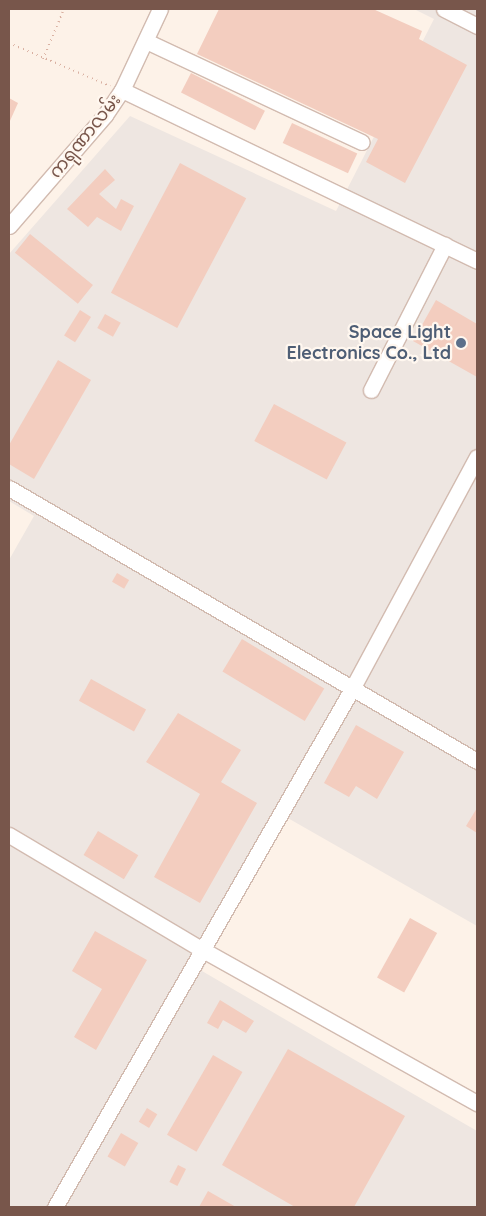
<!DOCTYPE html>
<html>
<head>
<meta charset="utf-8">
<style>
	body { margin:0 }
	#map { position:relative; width:486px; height:1216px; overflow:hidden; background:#fdf2e8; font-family:Quicksand,"Noto Sans Myanmar",sans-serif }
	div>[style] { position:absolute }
	.industrial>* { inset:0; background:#eee6e1 }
	.building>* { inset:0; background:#f3cdbf; transform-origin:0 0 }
	.path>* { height:2px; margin-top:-1px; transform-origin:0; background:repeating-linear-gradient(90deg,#d9b0a1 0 1px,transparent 0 5px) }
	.roads { filter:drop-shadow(1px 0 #d2bbb0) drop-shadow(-1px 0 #d2bbb0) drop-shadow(0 1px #d2bbb0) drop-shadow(0 -1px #d2bbb0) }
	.minor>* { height:15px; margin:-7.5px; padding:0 7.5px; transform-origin:7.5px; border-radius:7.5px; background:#fff }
	.dots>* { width:14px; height:14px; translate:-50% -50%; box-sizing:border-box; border:2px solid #fff7ef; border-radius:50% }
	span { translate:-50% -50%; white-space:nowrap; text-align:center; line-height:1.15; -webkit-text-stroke:4.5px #fff7ef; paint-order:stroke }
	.street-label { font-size:18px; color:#78564b }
	.service-label { font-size:18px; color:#4e5e75; font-weight:700 }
	.right { translate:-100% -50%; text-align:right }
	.frame { position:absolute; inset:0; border:10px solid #78564b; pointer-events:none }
</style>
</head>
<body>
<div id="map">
	<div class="industrial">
		<i style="clip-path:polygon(414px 9px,477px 9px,477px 926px,286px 817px,202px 971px,477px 1131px,477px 1207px,9px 1207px,9px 560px,34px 516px,9px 501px,9px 254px,130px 116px,336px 211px,434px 19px)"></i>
	</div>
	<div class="building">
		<i style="clip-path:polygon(219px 9px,373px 9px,422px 31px,419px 39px,467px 65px,405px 183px,366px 162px,378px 139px,197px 54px)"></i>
		<i style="left:191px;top:73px;width:83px;height:22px;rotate:27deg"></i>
		<i style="clip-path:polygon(9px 98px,18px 103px,9px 123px)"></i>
		<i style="left:292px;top:123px;width:72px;height:22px;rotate:25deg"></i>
		<i style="left:180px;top:163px;width:75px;height:147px;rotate:28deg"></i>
		<i style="clip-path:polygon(105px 169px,115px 180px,99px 194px,116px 209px,121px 199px,134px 206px,121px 231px,97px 217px,88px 227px,67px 209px)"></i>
		<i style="left:30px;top:234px;width:81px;height:24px;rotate:39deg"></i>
		<i style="clip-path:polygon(436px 300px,477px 324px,477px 377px,413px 341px)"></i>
		<i style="left:80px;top:310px;width:13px;height:30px;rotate:32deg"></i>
		<i style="left:105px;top:314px;width:18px;height:16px;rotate:29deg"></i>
		<i style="clip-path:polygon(58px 360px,91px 380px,34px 479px,9px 464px,9px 445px)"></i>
		<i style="left:274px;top:404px;width:82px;height:42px;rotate:28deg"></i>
		<i style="left:117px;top:573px;width:14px;height:10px;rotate:30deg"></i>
		<i style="left:242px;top:639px;width:96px;height:38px;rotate:31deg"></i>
		<i style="left:91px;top:679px;width:63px;height:25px;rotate:29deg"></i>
		<i style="clip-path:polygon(178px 713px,241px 750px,221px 782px,257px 803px,200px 903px,154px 877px,200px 794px,146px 762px)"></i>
		<i style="clip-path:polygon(356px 725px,404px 752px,377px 799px,356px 786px,349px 797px,324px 783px)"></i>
		<i style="clip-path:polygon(477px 808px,477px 833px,466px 826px)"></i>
		<i style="left:98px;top:831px;width:47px;height:28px;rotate:31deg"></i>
		<i style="left:410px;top:918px;width:31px;height:68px;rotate:29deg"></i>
		<i style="clip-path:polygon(95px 931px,147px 960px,96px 1050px,74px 1037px,102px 989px,72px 971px)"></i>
		<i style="clip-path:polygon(220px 1000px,254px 1021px,246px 1033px,223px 1020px,218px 1029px,207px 1023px)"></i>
		<i style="clip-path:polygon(288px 1049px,405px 1116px,354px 1207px,295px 1207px,222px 1165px)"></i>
		<i style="left:213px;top:1055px;width:34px;height:92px;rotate:30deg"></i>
		<i style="left:147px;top:1108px;width:12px;height:16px;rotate:31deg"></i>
		<i style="left:121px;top:1133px;width:20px;height:27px;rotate:30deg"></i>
		<i style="left:178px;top:1165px;width:9px;height:19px;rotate:27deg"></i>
		<i style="clip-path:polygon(208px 1191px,236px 1207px,199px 1207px)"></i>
	</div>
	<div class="path">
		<i style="left:9px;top:43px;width:110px;rotate:23.1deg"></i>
		<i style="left:43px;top:59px;width:54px;rotate:-67.2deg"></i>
	</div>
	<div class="roads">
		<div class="minor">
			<i style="left:444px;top:9px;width:37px;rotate:27deg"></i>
			<i style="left:146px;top:41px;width:238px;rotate:25.1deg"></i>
			<i style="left:122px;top:90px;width:394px;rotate:25.7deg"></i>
			<i style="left:9px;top:226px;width:147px;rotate:-49.1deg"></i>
			<i style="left:105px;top:115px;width:30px;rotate:-56deg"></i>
			<i style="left:122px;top:90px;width:89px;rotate:-64.9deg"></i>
			<i style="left:371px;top:390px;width:163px;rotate:-63deg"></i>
			<i style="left:9px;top:488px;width:542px;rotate:30.26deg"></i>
			<i style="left:9px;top:835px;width:226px;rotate:30.7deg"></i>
			<i style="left:203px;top:950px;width:314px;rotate:29.2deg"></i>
			<i style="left:55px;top:1207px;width:599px;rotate:-60.18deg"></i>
			<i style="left:353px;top:687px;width:261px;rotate:-61.7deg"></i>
		</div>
	</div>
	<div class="dots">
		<i style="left:461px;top:343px;background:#5c6f8a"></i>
	</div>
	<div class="street-label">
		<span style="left:85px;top:136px;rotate:-51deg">ကရုဏာလမ်း</span>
	</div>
	<div class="service-label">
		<span class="right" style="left:451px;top:343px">Space Light<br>Electronics Co., Ltd</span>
	</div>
	<div class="frame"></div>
</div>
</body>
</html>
